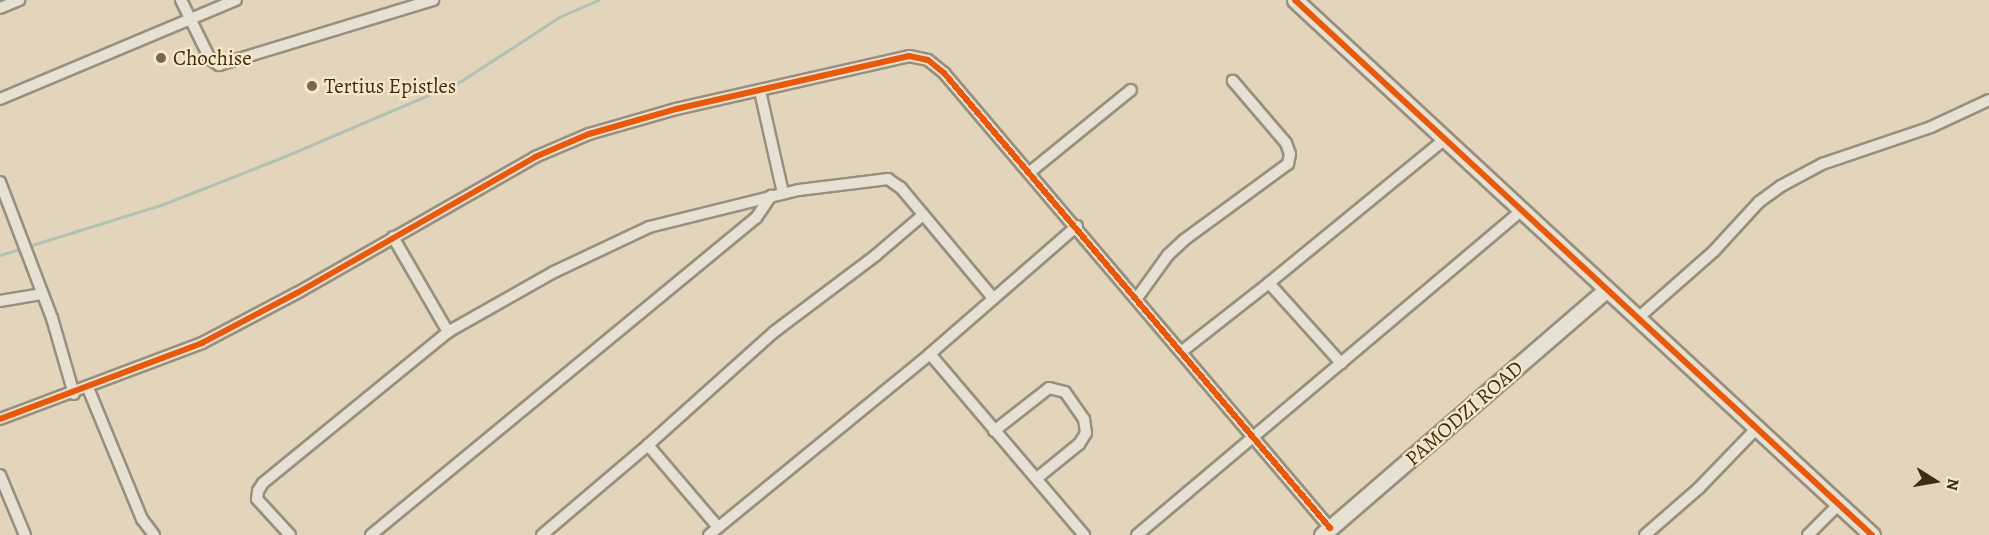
<!DOCTYPE html>
<html>
<head>
<meta charset="utf-8">
<style>
	body { margin:0 }
	#map { position:relative; width:1989px; height:535px; overflow:hidden; background:#e3d5bb; font-family:Alegreya,serif }
	div>[style] { position:absolute }
	.stream>* { height:3px; margin:-1.5px; padding:0 1.5px; transform-origin:1.5px; border-radius:1.5px; background:#b1c2b3 }
	.roads { filter:drop-shadow(2px 0 #988f7e) drop-shadow(-2px 0 #988f7e) drop-shadow(0 2px #988f7e) drop-shadow(0 -2px #988f7e) }
	.street>* { height:10px; margin:-5px; padding:0 5px; transform-origin:5px; border-radius:5px; background:#e7e1d4 }
	.secondary>* { height:15px; margin:-7.5px; padding:0 7.5px; transform-origin:7.5px; border-radius:7.5px; background:#e7e1d4 }
	.cycleway>* { height:6px; margin:-3px; padding:0 3px; transform-origin:3px; border-radius:3px; background:#e8590c }
	.dots>* { width:16px; height:16px; translate:-50% -50%; box-sizing:border-box; border:3px solid #f8e8c8; border-radius:50% }
	span { translate:-50% -50%; white-space:nowrap; text-align:center; line-height:1.15; -webkit-text-stroke:4.5px #f8e8c8; paint-order:stroke }
	.poi-label { font-size:21px; color:#3c2d19 }
	.left { translate:0 -50%; text-align:left }
	.street-label { font-size:21px; color:#3c2d19 }
	.north { position:absolute; left:1905px; top:451px; width:60px; height:60px; -webkit-text-stroke:4px #f8e8c8; paint-order:stroke; rotate:101deg; font-size:16px; font-weight:700; line-height:24px; text-align:center; color:#3c2d19 }
	.north::after { content:''; display:block; margin:auto; width:21px; height:27px; background:#3c2d19; clip-path:polygon(50% 0,100% 100%,50% 72%,0 100%) }
</style>
</head>
<body>
<div id="map">
	<div class="stream">
		<i style="left:0;top:255px;width:169px;rotate:-17.3deg"></i>
		<i style="left:161px;top:205px;width:131px;rotate:-21.5deg"></i>
		<i style="left:283px;top:157px;width:194px;rotate:-23.1deg"></i>
		<i style="left:461px;top:81px;width:117px;rotate:-33.1deg"></i>
		<i style="left:559px;top:17px;width:43px;rotate:-23.6deg"></i>
	</div>
	<div class="roads">
		<div class="street">
			<i style="left:181px;top:0;width:66px;rotate:63.8deg"></i>
			<i style="left:210px;top:59px;width:11px;rotate:34deg"></i>
			<i style="left:219px;top:65px;width:224px;rotate:-16.9deg"></i>
			<i style="left:0;top:8px;width:21px;rotate:-23deg"></i>
			<i style="left:760px;top:91px;width:105px;rotate:77.3deg"></i>
			<i style="left:0;top:99px;width:256px;rotate:-22.8deg"></i>
			<i style="left:1030px;top:172px;width:130px;rotate:-39.1deg"></i>
			<i style="left:0;top:182px;width:146px;rotate:69.1deg"></i>
			<i style="left:52px;top:318px;width:79px;rotate:73.9deg"></i>
			<i style="left:1077px;top:226px;width:195px;rotate:139deg"></i>
			<i style="left:930px;top:354px;width:238px;rotate:49.6deg"></i>
			<i style="left:393px;top:237px;width:110px;rotate:59.9deg"></i>
			<i style="left:1269px;top:283px;width:108px;rotate:48deg"></i>
			<i style="left:1137px;top:298px;width:53px;rotate:-54.2deg"></i>
			<i style="left:1168px;top:255px;width:22px;rotate:-43deg"></i>
			<i style="left:1184px;top:240px;width:129px;rotate:-36.2deg"></i>
			<i style="left:1288px;top:164px;width:10px;rotate:-79deg"></i>
			<i style="left:1290px;top:154px;width:12px;rotate:-110deg"></i>
			<i style="left:1286px;top:143px;width:82px;rotate:-130.5deg"></i>
			<i style="left:0;top:301px;width:43px;rotate:-9.5deg"></i>
			<i style="left:1638px;top:318px;width:101px;rotate:-41.4deg"></i>
			<i style="left:1714px;top:251px;width:67px;rotate:-47.4deg"></i>
			<i style="left:1759px;top:202px;width:27px;rotate:-36deg"></i>
			<i style="left:1781px;top:186px;width:47px;rotate:-28.2deg"></i>
			<i style="left:1822px;top:164px;width:115px;rotate:-18.7deg"></i>
			<i style="left:1931px;top:127px;width:64px;rotate:-25deg"></i>
			<i style="left:1181px;top:352px;width:112px;rotate:-38.1deg"></i>
			<i style="left:1269px;top:283px;width:227px;rotate:-39.3deg"></i>
			<i style="left:88px;top:388px;width:142px;rotate:67.6deg"></i>
			<i style="left:142px;top:519px;width:20px;rotate:53deg"></i>
			<i style="left:0;top:419px;width:216px;rotate:-20.6deg"></i>
			<i style="left:202px;top:343px;width:107px;rotate:-27.8deg"></i>
			<i style="left:297px;top:293px;width:274px;rotate:-29.7deg"></i>
			<i style="left:535px;top:157px;width:59px;rotate:-23.1deg"></i>
			<i style="left:589px;top:134px;width:91px;rotate:-16deg"></i>
			<i style="left:676px;top:109px;width:239px;rotate:-12.8deg"></i>
			<i style="left:909px;top:56px;width:19px;rotate:12deg"></i>
			<i style="left:928px;top:60px;width:21px;rotate:39deg"></i>
			<i style="left:944px;top:73px;width:597px;rotate:49.69deg"></i>
			<i style="left:994px;top:431px;width:70px;rotate:-38deg"></i>
			<i style="left:1049px;top:388px;width:16px;rotate:14deg"></i>
			<i style="left:1065px;top:392px;width:33px;rotate:55deg"></i>
			<i style="left:1084px;top:419px;width:14px;rotate:82deg"></i>
			<i style="left:1086px;top:433px;width:13px;rotate:122deg"></i>
			<i style="left:1079px;top:444px;width:55px;rotate:140.9deg"></i>
			<i style="left:648px;top:445px;width:108px;rotate:49.5deg"></i>
			<i style="left:0;top:475px;width:65px;rotate:67.4deg"></i>
			<i style="left:290px;top:535px;width:49px;rotate:-132.5deg"></i>
			<i style="left:257px;top:499px;width:8px;rotate:-83deg"></i>
			<i style="left:258px;top:491px;width:9px;rotate:-58deg"></i>
			<i style="left:263px;top:483px;width:239px;rotate:-39.2deg"></i>
			<i style="left:448px;top:332px;width:122px;rotate:-29.5deg"></i>
			<i style="left:554px;top:272px;width:105px;rotate:-25.3deg"></i>
			<i style="left:649px;top:227px;width:154px;rotate:-13.9deg"></i>
			<i style="left:799px;top:190px;width:90px;rotate:-7deg"></i>
			<i style="left:888px;top:179px;width:16px;rotate:35deg"></i>
			<i style="left:901px;top:188px;width:143px;rotate:50.1deg"></i>
			<i style="left:371px;top:535px;width:499px;rotate:-39.5deg"></i>
			<i style="left:756px;top:218px;width:27px;rotate:-56deg"></i>
			<i style="left:542px;top:535px;width:139px;rotate:-40.3deg"></i>
			<i style="left:648px;top:445px;width:169px;rotate:-41.9deg"></i>
			<i style="left:774px;top:332px;width:128px;rotate:-37deg"></i>
			<i style="left:876px;top:255px;width:62px;rotate:-40.4deg"></i>
			<i style="left:709px;top:535px;width:286px;rotate:-39.3deg"></i>
			<i style="left:1137px;top:535px;width:502px;rotate:-40.16deg"></i>
			<i style="left:1645px;top:535px;width:72px;rotate:-41deg"></i>
			<i style="left:1699px;top:488px;width:82px;rotate:-46deg"></i>
			<i style="left:1808px;top:535px;width:44px;rotate:-45deg"></i>
		</div>
		<div class="secondary">
			<i style="left:1295px;top:0;width:787px;rotate:42.84deg"></i>
			<i style="left:1322px;top:535px;width:375px;rotate:-40.8deg"></i>
		</div>
	</div>
	<div class="cycleway">
		<i style="left:1295px;top:0;width:787px;rotate:42.84deg"></i>
		<i style="left:0;top:419px;width:216px;rotate:-20.6deg"></i>
		<i style="left:202px;top:343px;width:107px;rotate:-27.8deg"></i>
		<i style="left:297px;top:293px;width:274px;rotate:-29.7deg"></i>
		<i style="left:535px;top:157px;width:59px;rotate:-23.1deg"></i>
		<i style="left:589px;top:134px;width:91px;rotate:-16deg"></i>
		<i style="left:676px;top:109px;width:239px;rotate:-12.8deg"></i>
		<i style="left:909px;top:56px;width:19px;rotate:12deg"></i>
		<i style="left:928px;top:60px;width:21px;rotate:39deg"></i>
		<i style="left:944px;top:73px;width:597px;rotate:49.69deg"></i>
	</div>
	<div class="dots">
		<i style="left:161px;top:58px;background:#766852"></i>
		<i style="left:312px;top:86px;background:#766852"></i>
	</div>
	<div class="poi-label">
		<span class="left" style="left:173px;top:58px">Chochise</span>
		<span class="left" style="left:324px;top:86px">Tertius Epistles</span>
	</div>
	<div class="street-label">
		<span style="left:1464px;top:413px;rotate:-41deg">PAMODZI ROAD</span>
	</div>
	<div class="north">N</div>
</div>
</body>
</html>
